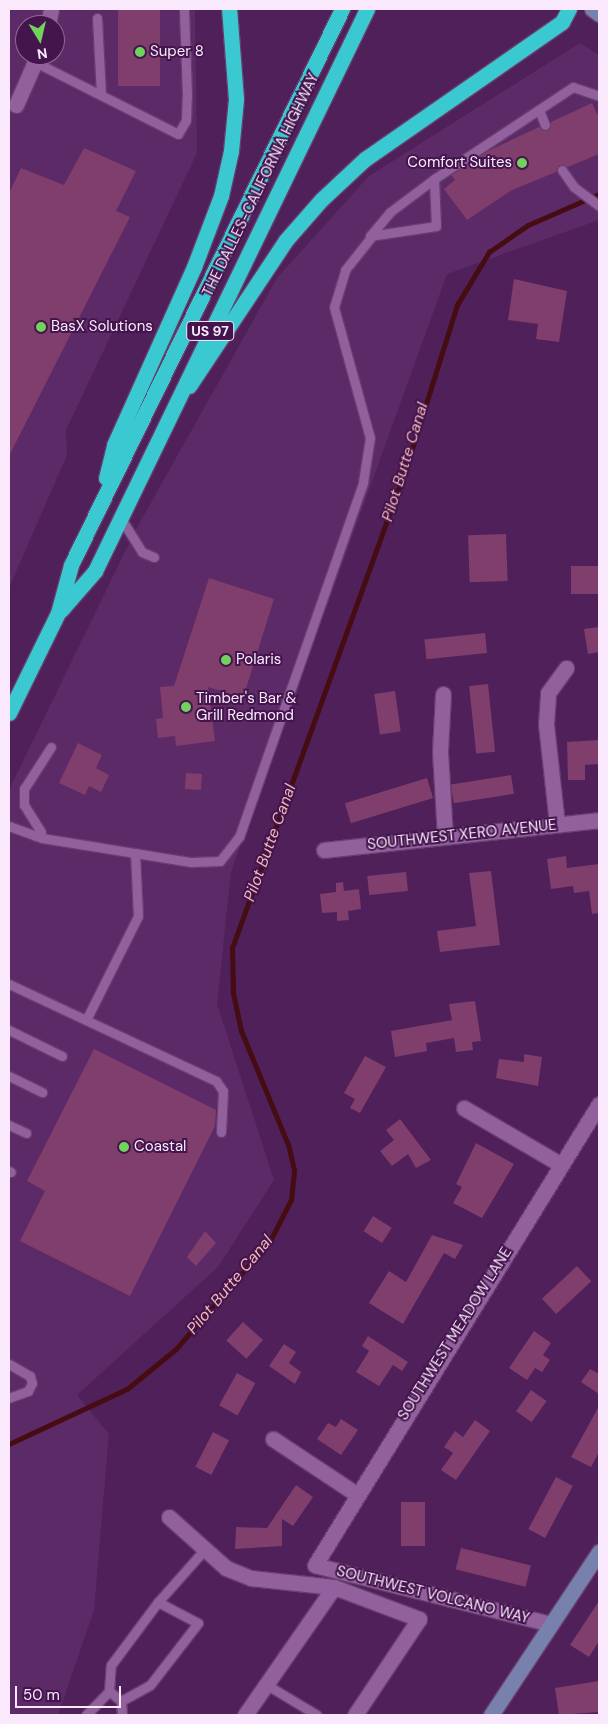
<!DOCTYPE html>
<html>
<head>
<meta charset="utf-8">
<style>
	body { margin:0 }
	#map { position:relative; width:608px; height:1724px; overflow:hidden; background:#4f2059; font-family:"DM Sans",sans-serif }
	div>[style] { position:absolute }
	.built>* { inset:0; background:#5d2a68 }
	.stream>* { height:4.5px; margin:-2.25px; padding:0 2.25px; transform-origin:2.25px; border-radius:2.25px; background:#450c11 }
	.building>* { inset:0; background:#7f3e6b; transform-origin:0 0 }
	.roads { filter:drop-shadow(1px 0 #673f6f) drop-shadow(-1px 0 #673f6f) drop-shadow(0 1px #673f6f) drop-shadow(0 -1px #673f6f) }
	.lane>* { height:9px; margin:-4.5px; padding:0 4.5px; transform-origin:4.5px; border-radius:4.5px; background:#92609d }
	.street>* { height:15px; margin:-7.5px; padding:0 7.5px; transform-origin:7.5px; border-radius:7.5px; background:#92609d }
	.secondary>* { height:15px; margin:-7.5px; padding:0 7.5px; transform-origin:7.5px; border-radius:7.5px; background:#7880ad }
	.highway>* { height:15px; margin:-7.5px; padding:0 7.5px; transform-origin:7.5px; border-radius:7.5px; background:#3bc9d1 }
	.dots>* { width:14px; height:14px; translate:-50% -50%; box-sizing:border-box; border:2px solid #44154d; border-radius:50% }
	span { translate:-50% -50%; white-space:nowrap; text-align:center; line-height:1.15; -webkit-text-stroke:4px #44154d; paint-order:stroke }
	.shield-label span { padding:1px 4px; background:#44154d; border:1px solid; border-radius:4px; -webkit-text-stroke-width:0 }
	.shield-label { font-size:14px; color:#fae9fd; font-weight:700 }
	.poi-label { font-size:15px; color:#fae9fd }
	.left { translate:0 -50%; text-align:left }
	.right { translate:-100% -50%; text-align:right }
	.street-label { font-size:15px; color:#fae9fd }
	.water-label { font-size:16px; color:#f3b8b6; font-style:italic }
	.frame { position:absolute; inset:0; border:10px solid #fae9fd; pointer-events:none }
	.north { position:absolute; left:15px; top:15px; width:50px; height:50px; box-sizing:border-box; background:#44154d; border:1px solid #8d6a93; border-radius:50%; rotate:171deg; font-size:14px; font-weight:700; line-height:20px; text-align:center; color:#fae9fd }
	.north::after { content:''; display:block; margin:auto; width:18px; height:22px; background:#71d35e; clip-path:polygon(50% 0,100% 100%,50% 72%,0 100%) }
	.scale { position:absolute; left:15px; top:1686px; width:106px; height:22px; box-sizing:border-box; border:2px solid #fae9fd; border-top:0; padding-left:6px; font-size:15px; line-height:18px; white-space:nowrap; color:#fae9fd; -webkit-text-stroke:4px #44154d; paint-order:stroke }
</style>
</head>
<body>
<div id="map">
	<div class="built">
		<i style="clip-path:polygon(evenodd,9px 9px,195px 9px,197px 153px,66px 430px,67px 455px,9px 588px,9px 9px,25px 25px,55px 25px,55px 55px,25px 55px,25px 25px)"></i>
		<i style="clip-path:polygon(580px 43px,599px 55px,599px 220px,447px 274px,231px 872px,217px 1004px,274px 1180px,218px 1267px,77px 1395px,109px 1434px,94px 1610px,58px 1715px,9px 1715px,9px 790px,135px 531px,277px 278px,369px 176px)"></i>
	</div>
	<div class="stream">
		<i style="left:9px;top:1444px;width:130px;rotate:-25deg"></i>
		<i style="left:127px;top:1389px;width:63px;rotate:-39.2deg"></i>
		<i style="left:176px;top:1349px;width:143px;rotate:-49deg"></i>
		<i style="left:270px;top:1241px;width:46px;rotate:-62.9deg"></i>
		<i style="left:291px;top:1200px;width:30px;rotate:-84deg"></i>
		<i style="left:294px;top:1170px;width:26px;rotate:-103deg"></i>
		<i style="left:288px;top:1145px;width:123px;rotate:-112.4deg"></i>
		<i style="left:241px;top:1031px;width:40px;rotate:-102deg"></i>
		<i style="left:233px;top:992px;width:44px;rotate:-91.3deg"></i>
		<i style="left:232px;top:948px;width:507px;rotate:-70.07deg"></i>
		<i style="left:405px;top:471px;width:174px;rotate:-72.6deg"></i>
		<i style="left:457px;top:305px;width:62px;rotate:-58.9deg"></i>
		<i style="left:489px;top:252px;width:47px;rotate:-34.7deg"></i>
		<i style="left:528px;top:225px;width:77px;rotate:-23.6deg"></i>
	</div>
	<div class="building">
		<i style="left:118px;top:9px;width:42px;height:77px"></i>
		<i style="clip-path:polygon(592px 103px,599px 118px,599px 154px,568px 167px,559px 165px,556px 172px,512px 190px,467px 220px,444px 189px,455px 180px,451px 175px,486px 152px,539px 127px,548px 131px,551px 122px)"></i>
		<i style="clip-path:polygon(84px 148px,136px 171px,116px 211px,130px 217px,9px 456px,9px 193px,21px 168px,64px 185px)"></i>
		<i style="clip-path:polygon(514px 279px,567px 291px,559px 342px,536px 339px,538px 324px,508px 320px)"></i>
		<i style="left:506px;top:534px;width:47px;height:38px;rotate:88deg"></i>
		<i style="left:599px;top:566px;width:28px;height:28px;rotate:90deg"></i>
		<i style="clip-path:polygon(209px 578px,274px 599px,243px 698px,208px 687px,215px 741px,176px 746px,175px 736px,158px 738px,156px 719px,163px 718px,160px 687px,174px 686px)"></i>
		<i style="clip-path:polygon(599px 627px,599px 652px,588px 654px,584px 629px)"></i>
		<i style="left:485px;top:633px;width:20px;height:61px;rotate:84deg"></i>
		<i style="left:488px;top:684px;width:68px;height:19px;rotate:84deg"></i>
		<i style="left:395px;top:691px;width:41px;height:21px;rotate:82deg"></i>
		<i style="clip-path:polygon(599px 740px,599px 764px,585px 765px,585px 780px,568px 780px,567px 742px)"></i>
		<i style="clip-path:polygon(78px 743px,102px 755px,96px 768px,109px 775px,101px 792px,89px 786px,85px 795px,59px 783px)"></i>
		<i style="left:186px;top:773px;width:16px;height:16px;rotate:4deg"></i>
		<i style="left:511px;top:775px;width:19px;height:61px;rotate:81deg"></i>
		<i style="left:427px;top:778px;width:21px;height:86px;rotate:73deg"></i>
		<i style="clip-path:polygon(566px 856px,567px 868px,599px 864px,599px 913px,592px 914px,589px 891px,574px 893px,573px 886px,551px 889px,547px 859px)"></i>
		<i style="clip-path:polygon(491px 871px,500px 945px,440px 952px,437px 931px,476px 926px,469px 873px)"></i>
		<i style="left:406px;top:872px;width:19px;height:39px;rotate:84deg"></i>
		<i style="clip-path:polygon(343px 882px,344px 891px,359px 889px,361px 909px,348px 911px,349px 920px,337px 921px,337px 912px,322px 913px,320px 894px,336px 892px,336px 883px)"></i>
		<i style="clip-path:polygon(475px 1001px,481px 1041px,472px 1042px,473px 1050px,456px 1052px,454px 1038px,426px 1043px,427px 1051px,395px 1057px,391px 1031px,452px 1020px,449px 1004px)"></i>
		<i style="clip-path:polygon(94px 1049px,216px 1110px,215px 1126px,130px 1296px,20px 1241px,45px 1191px,27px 1181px)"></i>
		<i style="clip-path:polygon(524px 1054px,542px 1057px,538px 1086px,496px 1078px,499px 1059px,524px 1062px)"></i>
		<i style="clip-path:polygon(365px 1056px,386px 1067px,360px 1113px,350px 1108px,355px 1099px,344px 1093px)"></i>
		<i style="clip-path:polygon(400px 1119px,431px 1160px,416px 1168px,408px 1154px,392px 1166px,380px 1151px,394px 1140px,386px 1130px)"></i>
		<i style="clip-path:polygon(476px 1143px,514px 1164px,482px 1218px,453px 1203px,462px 1187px,456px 1184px)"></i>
		<i style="left:373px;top:1216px;width:22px;height:18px;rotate:32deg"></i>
		<i style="clip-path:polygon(205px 1231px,216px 1243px,196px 1266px,187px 1257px)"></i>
		<i style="clip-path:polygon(432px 1235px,463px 1245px,455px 1259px,444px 1253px,403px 1324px,369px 1303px,389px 1271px,406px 1282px)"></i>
		<i style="left:577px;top:1266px;width:21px;height:48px;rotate:47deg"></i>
		<i style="left:243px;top:1322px;width:27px;height:25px;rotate:42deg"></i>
		<i style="clip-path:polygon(534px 1331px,551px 1343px,543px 1355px,550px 1360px,542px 1372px,535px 1368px,527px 1380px,509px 1368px)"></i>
		<i style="clip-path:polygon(368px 1336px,408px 1362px,402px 1371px,393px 1365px,379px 1386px,356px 1372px,369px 1351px,362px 1346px)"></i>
		<i style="clip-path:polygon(284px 1344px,296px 1352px,289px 1363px,301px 1372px,295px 1384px,269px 1366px)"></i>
		<i style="clip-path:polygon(590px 1369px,599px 1374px,599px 1394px,581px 1382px)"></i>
		<i style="left:237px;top:1373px;width:21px;height:37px;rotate:29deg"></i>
		<i style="left:531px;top:1390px;width:19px;height:26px;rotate:35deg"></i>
		<i style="clip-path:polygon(599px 1406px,599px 1452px,591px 1467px,571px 1457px)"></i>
		<i style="clip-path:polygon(341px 1419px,358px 1430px,341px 1455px,317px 1439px,328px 1423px,336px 1427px)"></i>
		<i style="clip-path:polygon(475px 1420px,490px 1431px,456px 1480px,441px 1470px,453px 1453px,444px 1447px,455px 1431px,463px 1437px)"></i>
		<i style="left:213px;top:1432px;width:18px;height:39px;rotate:27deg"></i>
		<i style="left:556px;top:1477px;width:19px;height:59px;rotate:28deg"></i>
		<i style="clip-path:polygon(296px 1485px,313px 1497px,293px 1526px,282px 1519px,282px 1546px,235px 1549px,236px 1527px,267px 1528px)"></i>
		<i style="left:401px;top:1502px;width:24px;height:44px"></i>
		<i style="left:461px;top:1548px;width:72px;height:22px;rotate:14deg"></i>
		<i style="clip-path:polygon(599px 1601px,599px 1641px,589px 1657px,570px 1645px)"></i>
		<i style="clip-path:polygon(599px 1681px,599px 1712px,559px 1715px,555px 1688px)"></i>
	</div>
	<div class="roads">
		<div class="lane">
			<i style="left:97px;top:18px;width:77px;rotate:87deg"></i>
			<i style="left:35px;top:62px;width:160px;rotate:26.7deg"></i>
			<i style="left:178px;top:134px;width:16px;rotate:-60deg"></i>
			<i style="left:186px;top:120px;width:24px;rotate:-88deg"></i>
			<i style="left:187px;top:96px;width:87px;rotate:-92deg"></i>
			<i style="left:539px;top:110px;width:16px;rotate:68deg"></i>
			<i style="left:562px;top:170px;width:21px;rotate:55deg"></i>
			<i style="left:574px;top:187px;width:31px;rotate:37deg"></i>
			<i style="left:434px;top:179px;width:47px;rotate:87.6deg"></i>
			<i style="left:436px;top:226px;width:67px;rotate:171.4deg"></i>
			<i style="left:370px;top:236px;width:31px;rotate:-50deg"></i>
			<i style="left:390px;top:212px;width:55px;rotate:-36.9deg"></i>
			<i style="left:434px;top:179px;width:167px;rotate:-33.5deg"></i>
			<i style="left:573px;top:87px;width:28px;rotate:19deg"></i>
			<i style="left:120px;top:517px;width:41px;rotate:57.8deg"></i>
			<i style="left:142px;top:552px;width:13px;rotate:23deg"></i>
			<i style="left:9px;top:826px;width:35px;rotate:20deg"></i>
			<i style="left:42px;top:838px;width:151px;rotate:9.2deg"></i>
			<i style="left:191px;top:862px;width:29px;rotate:-2deg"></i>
			<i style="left:220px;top:861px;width:31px;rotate:-52deg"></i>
			<i style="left:239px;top:837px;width:376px;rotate:-70.7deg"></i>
			<i style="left:363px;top:482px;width:45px;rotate:-81deg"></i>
			<i style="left:370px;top:438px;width:136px;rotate:-105.4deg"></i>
			<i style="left:334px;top:307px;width:39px;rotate:-73deg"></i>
			<i style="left:345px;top:270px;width:43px;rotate:-51.5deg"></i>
			<i style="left:36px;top:836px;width:6px;rotate:-39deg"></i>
			<i style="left:41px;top:832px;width:32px;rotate:-122deg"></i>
			<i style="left:24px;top:805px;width:16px;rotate:-90deg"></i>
			<i style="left:24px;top:789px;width:50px;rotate:-57.3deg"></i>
			<i style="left:9px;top:984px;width:229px;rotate:25.1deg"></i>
			<i style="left:216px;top:1081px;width:12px;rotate:55deg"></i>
			<i style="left:223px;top:1091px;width:41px;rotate:92.8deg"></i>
			<i style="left:86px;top:1020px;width:116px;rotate:-63.4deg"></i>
			<i style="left:138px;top:916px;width:63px;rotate:-92.7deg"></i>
			<i style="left:9px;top:1030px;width:59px;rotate:26.1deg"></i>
			<i style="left:9px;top:1076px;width:37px;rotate:26deg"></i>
			<i style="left:9px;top:1125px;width:19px;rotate:25deg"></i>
			<i style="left:9px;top:1171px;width:2px;rotate:27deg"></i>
			<i style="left:9px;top:1364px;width:24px;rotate:30deg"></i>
			<i style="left:30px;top:1376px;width:7px;rotate:74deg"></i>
			<i style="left:32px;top:1383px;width:9px;rotate:117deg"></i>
			<i style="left:28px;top:1391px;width:20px;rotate:160deg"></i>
			<i style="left:158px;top:1602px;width:71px;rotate:-48.4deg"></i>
			<i style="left:267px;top:1685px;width:58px;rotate:31deg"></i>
			<i style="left:121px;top:1701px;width:14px;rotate:86deg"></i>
			<i style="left:86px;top:1715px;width:33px;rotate:-46deg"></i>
			<i style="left:109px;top:1691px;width:26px;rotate:-86deg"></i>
			<i style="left:111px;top:1665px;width:79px;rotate:-53.3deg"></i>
			<i style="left:158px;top:1602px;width:45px;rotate:27.7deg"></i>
			<i style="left:198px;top:1623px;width:78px;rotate:127.7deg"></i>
			<i style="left:150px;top:1685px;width:33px;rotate:151deg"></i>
			<i style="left:121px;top:1701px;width:16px;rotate:-140deg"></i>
		</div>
		<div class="street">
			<i style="left:48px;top:25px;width:16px;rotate:-79deg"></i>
			<i style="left:16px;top:105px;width:55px;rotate:-66.3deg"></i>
			<i style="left:443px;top:694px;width:58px;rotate:93deg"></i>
			<i style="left:440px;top:752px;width:84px;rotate:86.6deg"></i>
			<i style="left:557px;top:824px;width:101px;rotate:-96.3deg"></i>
			<i style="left:546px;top:724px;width:31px;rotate:-86deg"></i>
			<i style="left:548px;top:693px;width:31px;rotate:-54deg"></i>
			<i style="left:324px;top:850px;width:277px;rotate:-6.2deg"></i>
			<i style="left:464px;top:1108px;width:111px;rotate:30.3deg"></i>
			<i style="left:273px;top:1439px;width:100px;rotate:33.5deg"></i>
			<i style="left:169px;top:1517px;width:76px;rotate:41.8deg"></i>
			<i style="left:226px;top:1568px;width:27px;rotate:22deg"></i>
			<i style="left:251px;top:1578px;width:83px;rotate:6.2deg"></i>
			<i style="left:334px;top:1587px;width:91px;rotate:20.6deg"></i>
			<i style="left:419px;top:1619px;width:115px;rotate:123.7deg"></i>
			<i style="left:551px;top:1624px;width:243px;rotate:-166deg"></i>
			<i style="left:315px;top:1565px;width:541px;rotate:-58.36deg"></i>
			<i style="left:245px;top:1715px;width:156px;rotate:-55.2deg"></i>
		</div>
		<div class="secondary">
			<i style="left:592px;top:9px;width:9px;rotate:36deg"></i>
			<i style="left:491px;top:1715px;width:196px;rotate:-56.5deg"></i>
		</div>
		<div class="highway">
			<i style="left:189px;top:386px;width:175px;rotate:-56.4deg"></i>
			<i style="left:286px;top:240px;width:53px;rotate:-48.8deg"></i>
			<i style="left:321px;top:200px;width:60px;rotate:-43deg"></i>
			<i style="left:365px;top:159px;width:240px;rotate:-34.8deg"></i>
			<i style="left:562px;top:22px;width:15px;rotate:-62deg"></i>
			<i style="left:106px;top:478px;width:34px;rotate:-76deg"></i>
			<i style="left:114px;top:445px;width:195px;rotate:-65.8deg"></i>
			<i style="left:194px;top:267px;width:76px;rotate:-69.2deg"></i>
			<i style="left:221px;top:196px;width:46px;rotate:-77.5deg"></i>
			<i style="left:231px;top:151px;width:52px;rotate:-84.5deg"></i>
			<i style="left:236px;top:99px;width:90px;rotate:-94.4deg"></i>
			<i style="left:61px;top:610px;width:52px;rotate:-48.9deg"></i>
			<i style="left:95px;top:571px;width:624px;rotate:-64.17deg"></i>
			<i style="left:9px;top:713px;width:111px;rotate:-63.9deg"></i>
			<i style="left:58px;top:613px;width:50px;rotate:-74.8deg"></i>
			<i style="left:71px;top:565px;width:619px;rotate:-64.01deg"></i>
		</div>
	</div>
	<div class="dots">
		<i style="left:140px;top:52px;background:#71d35e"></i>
		<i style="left:522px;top:163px;background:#71d35e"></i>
		<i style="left:41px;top:327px;background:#71d35e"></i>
		<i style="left:226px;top:660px;background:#71d35e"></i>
		<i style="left:186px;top:707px;background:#71d35e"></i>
		<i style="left:124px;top:1147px;background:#71d35e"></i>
	</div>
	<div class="shield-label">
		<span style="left:210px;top:331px">US 97</span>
	</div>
	<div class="poi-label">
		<span class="left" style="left:150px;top:52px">Super 8</span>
		<span class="right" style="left:512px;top:163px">Comfort Suites</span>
		<span class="left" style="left:51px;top:327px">BasX Solutions</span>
		<span class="left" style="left:236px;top:660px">Polaris</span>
		<span class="left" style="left:196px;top:707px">Timber's Bar &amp;<br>Grill Redmond</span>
		<span class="left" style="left:134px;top:1147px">Coastal</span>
	</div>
	<div class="street-label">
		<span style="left:261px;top:185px;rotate:-64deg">THE DALLES-CALIFORNIA HIGHWAY</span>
		<span style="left:462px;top:835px;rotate:-6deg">SOUTHWEST XERO AVENUE</span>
		<span style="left:455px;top:1334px;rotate:-58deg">SOUTHWEST MEADOW LANE</span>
		<span style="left:433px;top:1595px;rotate:14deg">SOUTHWEST VOLCANO WAY</span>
	</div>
	<div class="water-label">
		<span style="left:405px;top:462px;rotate:-73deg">Pilot Butte Canal</span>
		<span style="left:270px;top:843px;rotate:-70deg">Pilot Butte Canal</span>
		<span style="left:230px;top:1285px;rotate:-50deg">Pilot Butte Canal</span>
	</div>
	<div class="frame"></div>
	<div class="north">N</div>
	<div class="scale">50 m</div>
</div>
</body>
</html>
